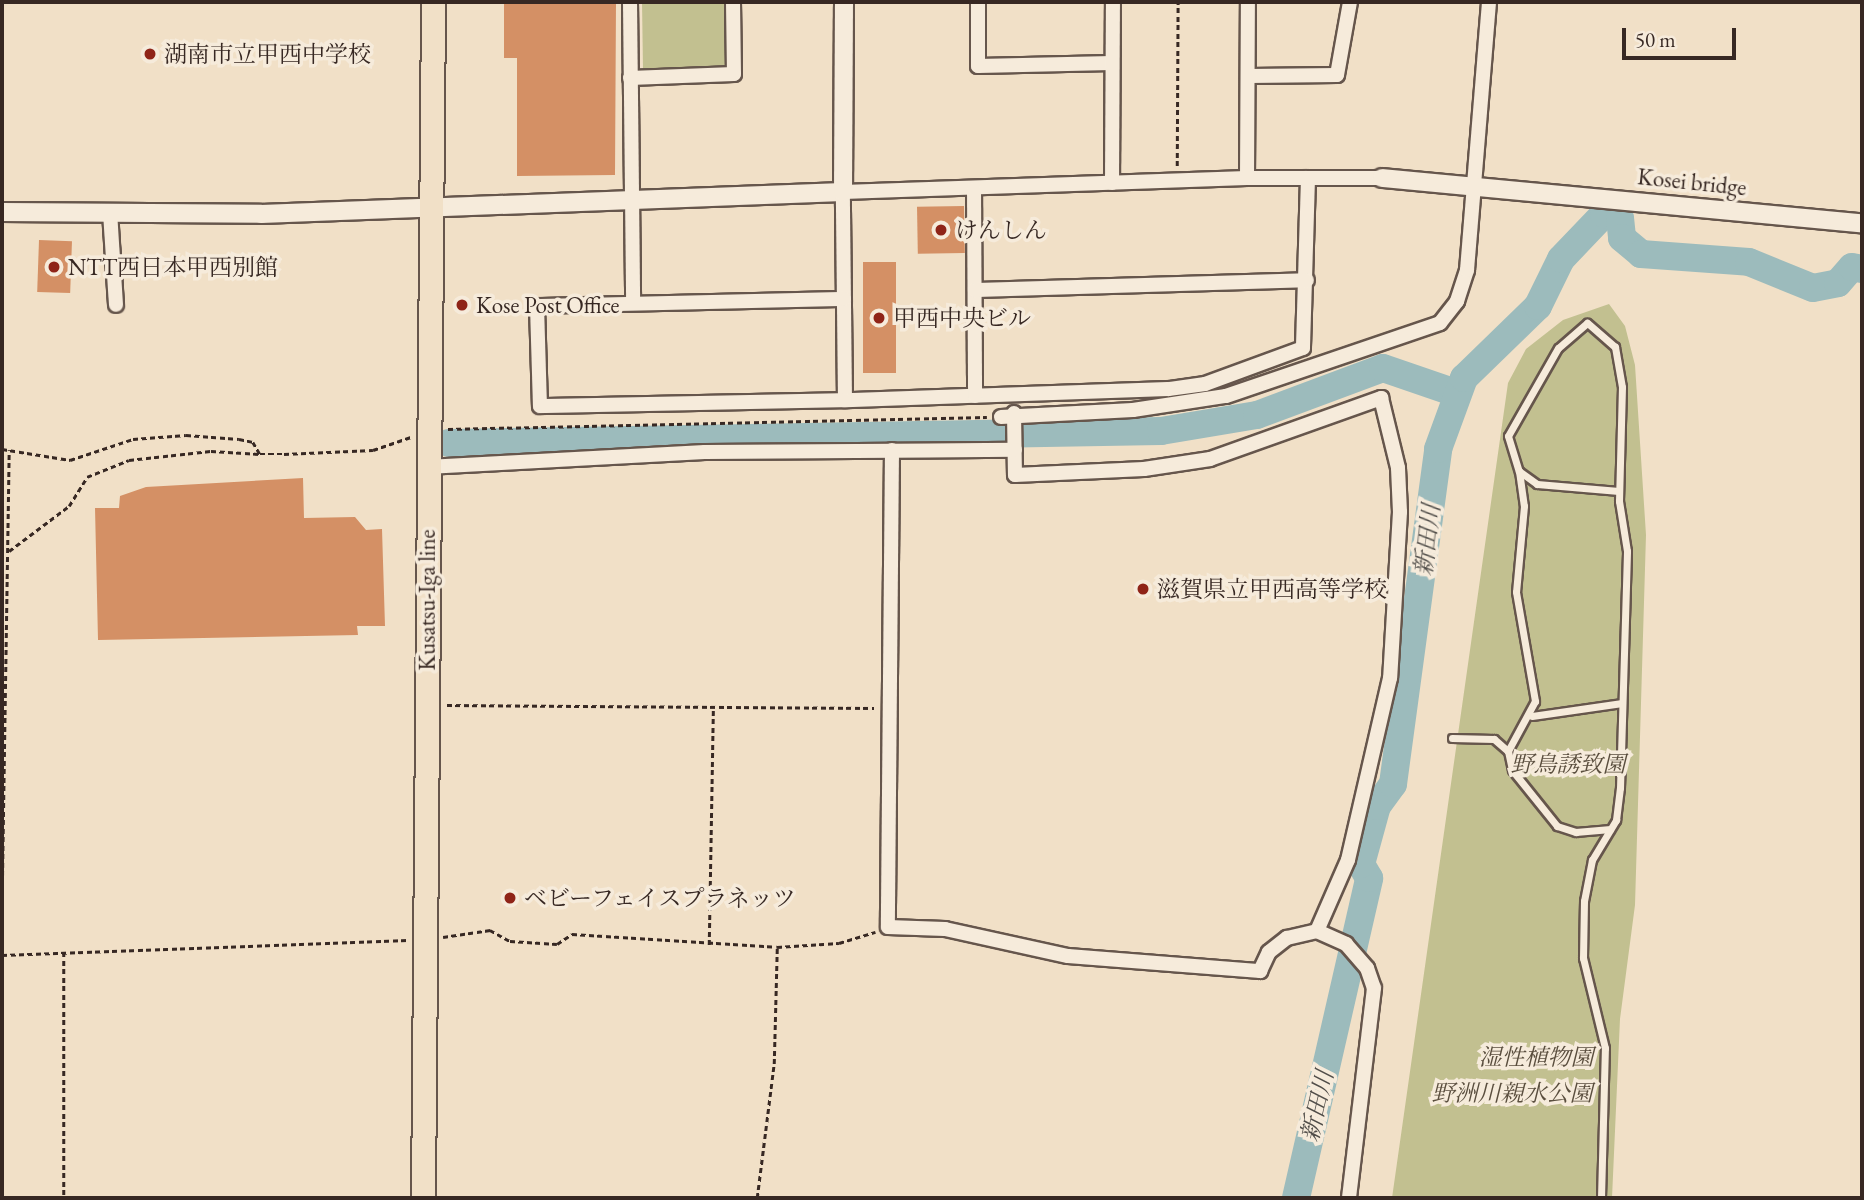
<!DOCTYPE html>
<html>
<head>
<meta charset="utf-8">
<style>
	body { margin:0 }
	#map { position:relative; width:1864px; height:1200px; overflow:hidden; background:#f1e0c7; font-family:"EB Garamond","Noto Serif JP",serif }
	div>[style] { position:absolute }
	.green>* { inset:0; background:#c2c090 }
	.river>* { height:28px; margin:-14px; padding:0 14px; transform-origin:14px; border-radius:14px; background:#9cbbbc }
	.building>* { inset:0; background:#d49065; transform-origin:0 0 }
	.path>* { height:2.5px; margin-top:-1.25px; transform-origin:0; background:repeating-linear-gradient(90deg,#372823 0 5px,transparent 0 8.5px) }
	.roads { filter:drop-shadow(2px 0 #66564c) drop-shadow(-2px 0 #66564c) drop-shadow(0 2px #66564c) drop-shadow(0 -2px #66564c) }
	.service>* { height:7px; margin:-3.5px; padding:0 3.5px; transform-origin:3.5px; border-radius:3.5px; background:#f6ebdb }
	.minor>* { height:14px; margin:-7px; padding:0 7px; transform-origin:7px; border-radius:7px; background:#f6ebdb }
	.tertiary>* { height:18px; margin:-9px; padding:0 9px; transform-origin:9px; border-radius:9px; background:#f6ebdb }
	.primary>* { height:23px; margin:-11.5px; padding:0 11.5px; transform-origin:11.5px; border-radius:11.5px; background:#f1e0c7 }
	.dots>* { width:19px; height:19px; translate:-50% -50%; box-sizing:border-box; border:4px solid #f6ebdb; border-radius:50% }
	span { translate:-50% -50%; white-space:nowrap; text-align:center; line-height:1.15; -webkit-text-stroke:7px #f6ebdb; paint-order:stroke }
	.poi-label { font-size:23px; color:#372823 }
	.left { translate:0 -50%; text-align:left }
	.street-label { font-size:23px; color:#372823 }
	.park-label { font-size:23px; color:#5a4e3e; font-style:italic }
	.water-label { font-size:24px; color:#504d49; font-style:italic }
	.frame { position:absolute; inset:0; border:4px solid #372823; pointer-events:none }
	.scale { position:absolute; left:1622px; top:28px; width:114px; height:32px; box-sizing:border-box; border:4px solid #372823; border-top:0; padding-left:9px; font-size:21px; line-height:24px; white-space:nowrap; color:#372823; -webkit-text-stroke:5px #f6ebdb; paint-order:stroke }
</style>
</head>
<body>
<div id="map">
	<div class="green">
		<i style="clip-path:polygon(642px 2px,728px 2px,730px 62px,722px 69px,643px 70px)"></i>
		<i style="clip-path:polygon(1609px 304px,1625px 326px,1635px 365px,1646px 535px,1635px 905px,1620px 1019px,1612px 1198px,1392px 1198px,1508px 383px,1526px 349px,1563px 320px)"></i>
	</div>
	<div class="river">
		<i style="left:449px;top:443px;width:712px;rotate:-0.97deg"></i>
		<i style="left:1161px;top:431px;width:97px;rotate:-9.5deg"></i>
		<i style="left:1257px;top:415px;width:134px;rotate:-20.5deg"></i>
		<i style="left:1383px;top:368px;width:77px;rotate:18.9deg"></i>
		<i style="left:1296px;top:1198px;width:328px;rotate:-77.1deg"></i>
		<i style="left:1369px;top:878px;width:16px;rotate:-120deg"></i>
		<i style="left:1361px;top:864px;width:60px;rotate:-74.6deg"></i>
		<i style="left:1377px;top:806px;width:27px;rotate:-54deg"></i>
		<i style="left:1393px;top:784px;width:338px;rotate:-82.3deg"></i>
		<i style="left:1438px;top:449px;width:76px;rotate:-69.9deg"></i>
		<i style="left:1464px;top:378px;width:103px;rotate:-44.2deg"></i>
		<i style="left:1538px;top:306px;width:52px;rotate:-63.9deg"></i>
		<i style="left:1561px;top:259px;width:62px;rotate:-46.3deg"></i>
		<i style="left:1604px;top:214px;width:16px;rotate:14deg"></i>
		<i style="left:1620px;top:218px;width:20px;rotate:84deg"></i>
		<i style="left:1622px;top:238px;width:25px;rotate:40deg"></i>
		<i style="left:1641px;top:254px;width:108px;rotate:4.2deg"></i>
		<i style="left:1749px;top:262px;width:69px;rotate:22.1deg"></i>
		<i style="left:1813px;top:288px;width:25px;rotate:-11deg"></i>
		<i style="left:1838px;top:283px;width:21px;rotate:-49deg"></i>
		<i style="left:1852px;top:267px;width:10px;rotate:11deg"></i>
	</div>
	<div class="building">
		<i style="clip-path:polygon(504px 2px,616px 2px,615px 175px,517px 176px,517px 58px,504px 58px)"></i>
		<i style="left:964px;top:206px;width:47px;height:47px;rotate:89deg"></i>
		<i style="left:39px;top:240px;width:33px;height:52px;rotate:2deg"></i>
		<i style="left:896px;top:262px;width:111px;height:33px;rotate:90deg"></i>
		<i style="clip-path:polygon(303px 478px,304px 518px,355px 517px,366px 530px,382px 529px,385px 626px,357px 626px,358px 635px,98px 640px,95px 508px,119px 508px,120px 496px,146px 487px)"></i>
	</div>
	<div class="path">
		<i style="left:1177px;top:166px;width:164px;rotate:-89.7deg"></i>
		<i style="left:448px;top:429px;width:539px;rotate:-1.28deg"></i>
		<i style="left:2px;top:449px;width:69px;rotate:9.2deg"></i>
		<i style="left:70px;top:460px;width:66px;rotate:-18.4deg"></i>
		<i style="left:133px;top:439px;width:53px;rotate:-4.3deg"></i>
		<i style="left:186px;top:435px;width:53px;rotate:4.3deg"></i>
		<i style="left:239px;top:439px;width:14px;rotate:12deg"></i>
		<i style="left:253px;top:442px;width:14px;rotate:60deg"></i>
		<i style="left:260px;top:454px;width:24px"></i>
		<i style="left:284px;top:454px;width:89px;rotate:-2.6deg"></i>
		<i style="left:373px;top:450px;width:40px;rotate:-18.9deg"></i>
		<i style="left:9px;top:551px;width:75px;rotate:-36.9deg"></i>
		<i style="left:69px;top:506px;width:34px;rotate:-58deg"></i>
		<i style="left:87px;top:477px;width:45px;rotate:-22deg"></i>
		<i style="left:129px;top:460px;width:82px;rotate:-6.3deg"></i>
		<i style="left:211px;top:451px;width:49px;rotate:3.5deg"></i>
		<i style="left:447px;top:705px;width:427px;rotate:0.4deg"></i>
		<i style="left:2px;top:893px;width:443px;rotate:-89.1deg"></i>
		<i style="left:443px;top:937px;width:48px;rotate:-8.5deg"></i>
		<i style="left:490px;top:930px;width:23px;rotate:29deg"></i>
		<i style="left:510px;top:941px;width:47px;rotate:3.7deg"></i>
		<i style="left:557px;top:944px;width:18px;rotate:-34deg"></i>
		<i style="left:572px;top:934px;width:205px;rotate:3.6deg"></i>
		<i style="left:777px;top:947px;width:62px;rotate:-3.7deg"></i>
		<i style="left:839px;top:943px;width:38px;rotate:-17deg"></i>
		<i style="left:709px;top:945px;width:237px;rotate:-89deg"></i>
		<i style="left:64px;top:952px;width:246px;rotate:90deg"></i>
		<i style="left:2px;top:955px;width:406px;rotate:-2.1deg"></i>
		<i style="left:757px;top:1198px;width:135px;rotate:-82.8deg"></i>
		<i style="left:774px;top:1064px;width:117px;rotate:-88.5deg"></i>
	</div>
	<div class="roads">
		<div class="service">
			<i style="left:1519px;top:471px;width:35px;rotate:82deg"></i>
			<i style="left:1524px;top:506px;width:86px;rotate:95.3deg"></i>
			<i style="left:1516px;top:592px;width:111px;rotate:80.1deg"></i>
			<i style="left:1535px;top:701px;width:57px;rotate:118.4deg"></i>
			<i style="left:1508px;top:751px;width:19px;rotate:78deg"></i>
			<i style="left:1512px;top:770px;width:72px;rotate:51.2deg"></i>
			<i style="left:1557px;top:826px;width:20px;rotate:18deg"></i>
			<i style="left:1576px;top:832px;width:34px;rotate:-5deg"></i>
			<i style="left:1532px;top:716px;width:91px;rotate:-8.2deg"></i>
			<i style="left:1452px;top:738px;width:42px;rotate:1.4deg"></i>
			<i style="left:1494px;top:739px;width:18px;rotate:41deg"></i>
			<i style="left:1601px;top:1198px;width:150px;rotate:-88.5deg"></i>
			<i style="left:1605px;top:1048px;width:93px;rotate:-103.7deg"></i>
			<i style="left:1583px;top:958px;width:57px;rotate:-89deg"></i>
			<i style="left:1584px;top:901px;width:42px;rotate:-79deg"></i>
			<i style="left:1592px;top:860px;width:47px;rotate:-59deg"></i>
			<i style="left:1616px;top:820px;width:32px;rotate:-83deg"></i>
			<i style="left:1620px;top:788px;width:237px;rotate:-88.3deg"></i>
			<i style="left:1627px;top:551px;width:51px;rotate:-99.1deg"></i>
			<i style="left:1619px;top:501px;width:114px;rotate:-88.5deg"></i>
			<i style="left:1622px;top:387px;width:41px;rotate:-99.9deg"></i>
			<i style="left:1615px;top:347px;width:37px;rotate:-139deg"></i>
			<i style="left:1587px;top:323px;width:38px;rotate:139deg"></i>
			<i style="left:1558px;top:348px;width:101px;rotate:119.6deg"></i>
			<i style="left:1508px;top:436px;width:37px;rotate:73deg"></i>
			<i style="left:1519px;top:471px;width:22px;rotate:36deg"></i>
			<i style="left:1537px;top:484px;width:82px;rotate:4.9deg"></i>
		</div>
		<div class="minor">
			<i style="left:630px;top:2px;width:300px;rotate:89.4deg"></i>
			<i style="left:978px;top:2px;width:64px;rotate:90deg"></i>
			<i style="left:978px;top:66px;width:134px;rotate:-1.3deg"></i>
			<i style="left:1249px;top:76px;width:88px;rotate:-0.7deg"></i>
			<i style="left:1337px;top:75px;width:74px;rotate:-79.9deg"></i>
			<i style="left:630px;top:78px;width:104px;rotate:-2.2deg"></i>
			<i style="left:734px;top:74px;width:72px;rotate:-90.8deg"></i>
			<i style="left:1247px;top:178px;width:176px;rotate:-89.7deg"></i>
			<i style="left:1308px;top:178px;width:170px;rotate:91.7deg"></i>
			<i style="left:1303px;top:348px;width:104px;rotate:159.8deg"></i>
			<i style="left:1205px;top:384px;width:37px;rotate:172deg"></i>
			<i style="left:1168px;top:389px;width:323px;rotate:178deg"></i>
			<i style="left:845px;top:400px;width:208px;rotate:-90.6deg"></i>
			<i style="left:843px;top:192px;width:404px;rotate:-2deg"></i>
			<i style="left:1247px;top:178px;width:135px"></i>
			<i style="left:1112px;top:183px;width:181px;rotate:-89.7deg"></i>
			<i style="left:974px;top:189px;width:207px;rotate:89.7deg"></i>
			<i style="left:110px;top:212px;width:93px;rotate:86.3deg"></i>
			<i style="left:975px;top:290px;width:332px;rotate:-1.7deg"></i>
			<i style="left:844px;top:299px;width:307px;rotate:178.7deg"></i>
			<i style="left:537px;top:306px;width:100px;rotate:88.3deg"></i>
			<i style="left:540px;top:406px;width:305px;rotate:-1.1deg"></i>
			<i style="left:1014px;top:413px;width:62px;rotate:89.1deg"></i>
			<i style="left:1015px;top:475px;width:129px;rotate:-2.7deg"></i>
			<i style="left:1144px;top:469px;width:67px;rotate:-8.6deg"></i>
			<i style="left:1210px;top:459px;width:182px;rotate:-19.6deg"></i>
			<i style="left:1381px;top:398px;width:72px;rotate:76.3deg"></i>
			<i style="left:1398px;top:468px;width:44px;rotate:87.4deg"></i>
			<i style="left:1400px;top:512px;width:166px;rotate:93.4deg"></i>
			<i style="left:1390px;top:678px;width:187px;rotate:103deg"></i>
			<i style="left:1348px;top:860px;width:77px;rotate:113.6deg"></i>
			<i style="left:1001px;top:417px;width:132px;rotate:-3deg"></i>
			<i style="left:1133px;top:410px;width:94px;rotate:-8.6deg"></i>
			<i style="left:1226px;top:396px;width:226px;rotate:-18.8deg"></i>
			<i style="left:1440px;top:323px;width:28px;rotate:-52deg"></i>
			<i style="left:1457px;top:301px;width:33px;rotate:-72deg"></i>
			<i style="left:1467px;top:270px;width:269px;rotate:-85.3deg"></i>
			<i style="left:892px;top:450px;width:477px;rotate:90.5deg"></i>
			<i style="left:888px;top:927px;width:57px;rotate:2deg"></i>
			<i style="left:945px;top:929px;width:126px;rotate:12.4deg"></i>
			<i style="left:1068px;top:956px;width:193px;rotate:4.5deg"></i>
			<i style="left:1260px;top:971px;width:21px;rotate:-65deg"></i>
			<i style="left:1269px;top:952px;width:23px;rotate:-38deg"></i>
			<i style="left:1287px;top:938px;width:31px;rotate:-13deg"></i>
			<i style="left:1317px;top:931px;width:32px;rotate:24deg"></i>
			<i style="left:1346px;top:944px;width:32px;rotate:49deg"></i>
			<i style="left:1367px;top:968px;width:21px;rotate:71deg"></i>
			<i style="left:1374px;top:988px;width:211px;rotate:96.8deg"></i>
			<i style="left:427px;top:467px;width:278px;rotate:-3.1deg"></i>
			<i style="left:705px;top:452px;width:310px;rotate:-0.4deg"></i>
		</div>
		<div class="tertiary">
			<i style="left:1382px;top:178px;width:482px;rotate:5.4deg"></i>
			<i style="left:2px;top:212px;width:259px;rotate:0.4deg"></i>
			<i style="left:261px;top:214px;width:582px;rotate:-2.16deg"></i>
			<i style="left:843px;top:192px;width:190px;rotate:-89.7deg"></i>
		</div>
		<div class="primary">
			<i style="left:423px;top:1198px;width:1196px;rotate:-89.52deg"></i>
		</div>
	</div>
	<div class="dots">
		<i style="left:150px;top:54px;background:#8f2418"></i>
		<i style="left:941px;top:230px;background:#8f2418"></i>
		<i style="left:54px;top:267px;background:#8f2418"></i>
		<i style="left:462px;top:305px;background:#8f2418"></i>
		<i style="left:879px;top:318px;background:#8f2418"></i>
		<i style="left:1143px;top:589px;background:#8f2418"></i>
		<i style="left:510px;top:898px;background:#8f2418"></i>
	</div>
	<div class="poi-label">
		<span class="left" style="left:164px;top:54px">湖南市立甲西中学校</span>
		<span class="left" style="left:955px;top:230px">けんしん</span>
		<span class="left" style="left:68px;top:267px">NTT西日本甲西別館</span>
		<span class="left" style="left:476px;top:305px">Kose Post Office</span>
		<span class="left" style="left:893px;top:318px">甲西中央ビル</span>
		<span class="left" style="left:1157px;top:589px">滋賀県立甲西高等学校</span>
		<span class="left" style="left:524px;top:898px">ベビーフェイスプラネッツ</span>
	</div>
	<div class="street-label">
		<span style="left:1692px;top:182px;rotate:6deg">Kosei bridge</span>
		<span style="left:427px;top:600px;rotate:-90deg">Kusatsu-Iga line</span>
	</div>
	<div class="park-label">
		<span style="left:1568px;top:764px">野鳥誘致園</span>
		<span style="left:1536px;top:1057px">湿性植物園</span>
		<span style="left:1512px;top:1093px">野洲川親水公園</span>
	</div>
	<div class="water-label">
		<span style="left:1427px;top:540px;rotate:-83deg">新田川</span>
		<span style="left:1317px;top:1106px;rotate:-77deg">新田川</span>
	</div>
	<div class="frame"></div>
	<div class="scale">50 m</div>
</div>
</body>
</html>
